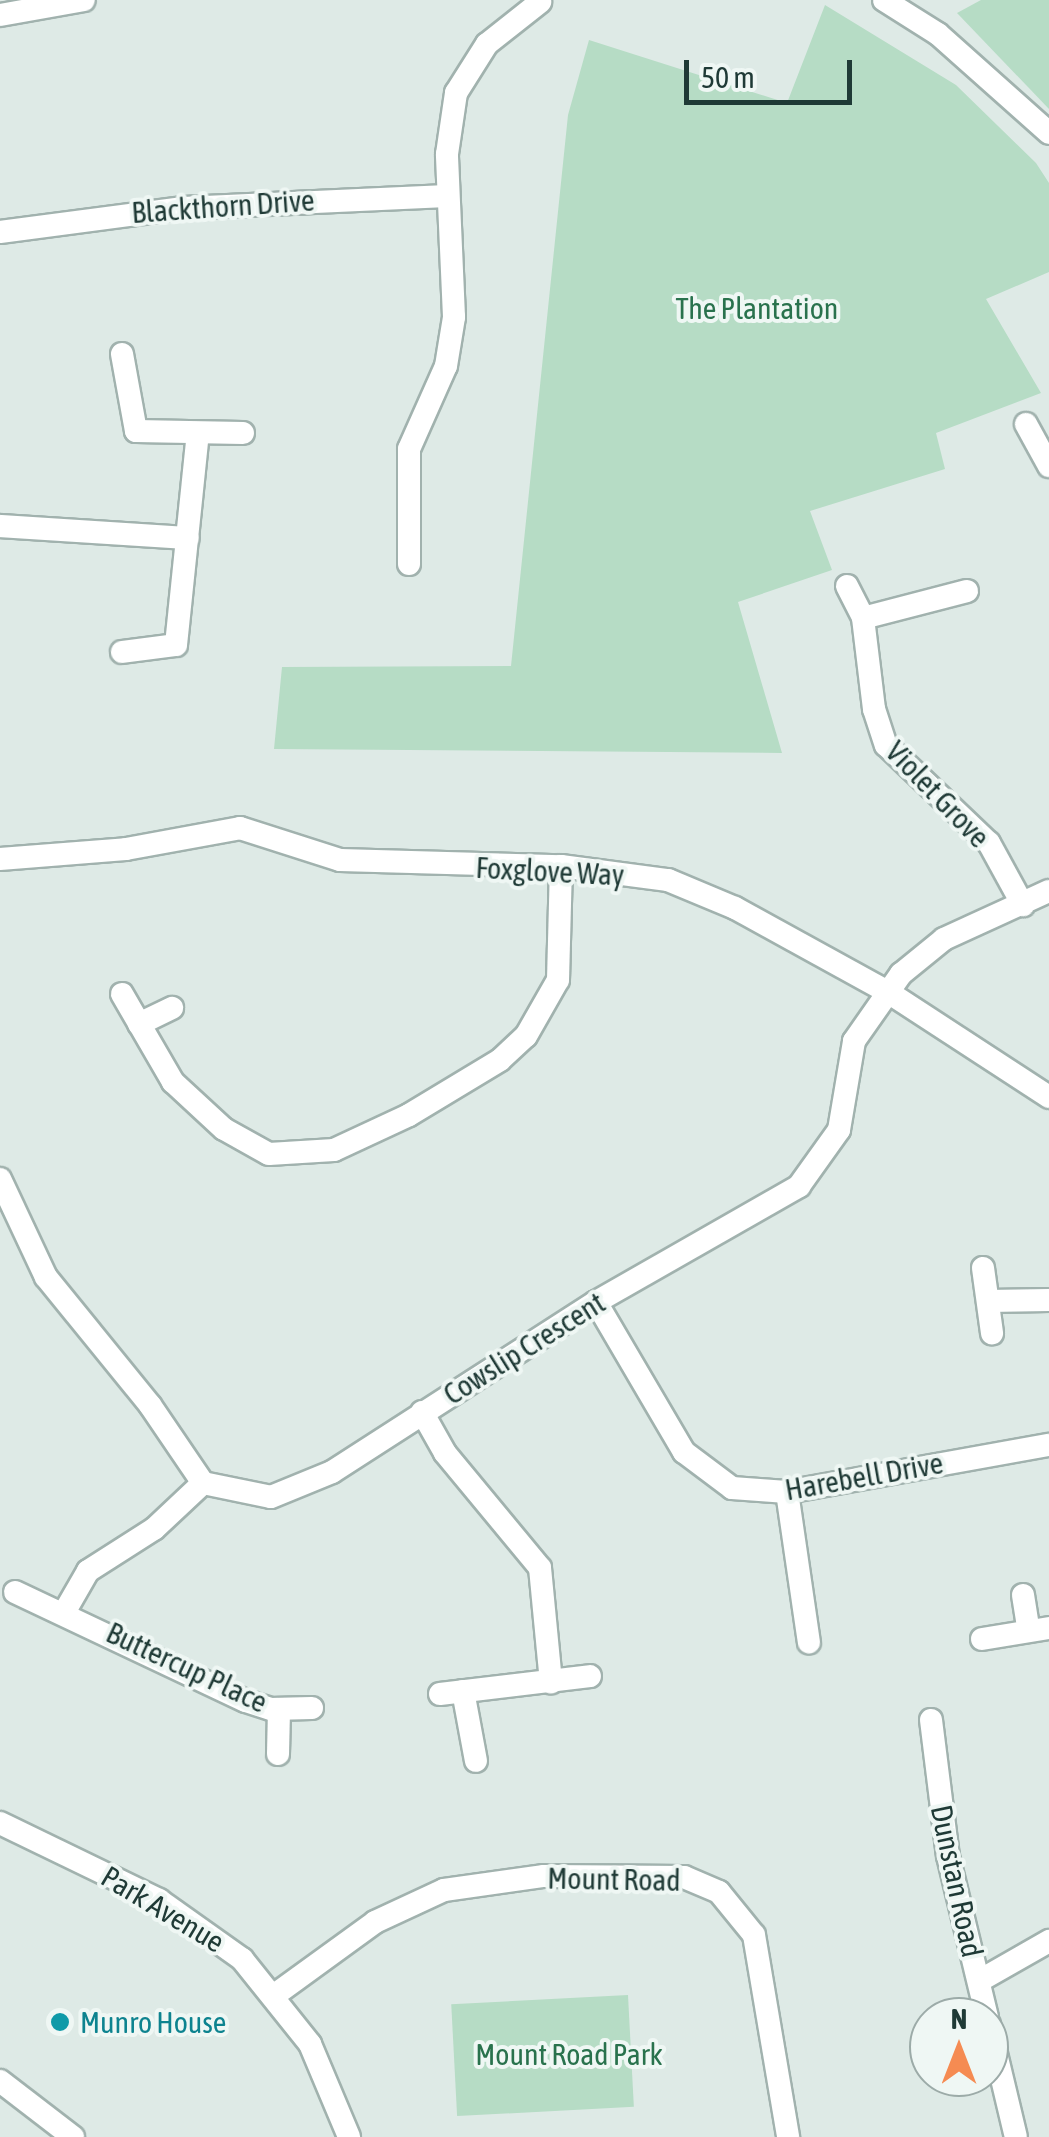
<!DOCTYPE html>
<html>
<head>
<meta charset="utf-8">
<style>
	body { margin:0 }
	#map { position:relative; width:1049px; height:2137px; overflow:hidden; background:#deeae6; font-family:"Asap Condensed",sans-serif }
	div>[style] { position:absolute }
	.green>* { inset:0; background:#b6dcc5; transform-origin:0 0 }
	.roads { filter:drop-shadow(2px 0 #a1b2ae) drop-shadow(-2px 0 #a1b2ae) drop-shadow(0 2px #a1b2ae) drop-shadow(0 -2px #a1b2ae) }
	.minor>* { height:22px; margin:-11px; padding:0 11px; transform-origin:11px; border-radius:11px; background:#fff }
	.dots>* { width:28px; height:28px; translate:-50% -50%; box-sizing:border-box; border:5px solid #eff7f4; border-radius:50% }
	span { translate:-50% -50%; white-space:nowrap; text-align:center; line-height:1.15; -webkit-text-stroke:8px #eff7f4; paint-order:stroke }
	.street-label { font-size:30px; color:#1f3a36 }
	.park-label { font-size:30px; color:#29724d }
	.culture-label { font-size:30px; color:#0d838f }
	.left { translate:0 -50%; text-align:left }
	.north { position:absolute; left:909px; top:1997px; width:100px; height:100px; box-sizing:border-box; background:#eff7f4; border:2px solid #9caba8; border-radius:50%; rotate:0deg; font-size:28px; font-weight:700; line-height:40px; text-align:center; color:#1f3a36 }
	.north::after { content:''; display:block; margin:auto; width:35px; height:45px; background:#f58b52; clip-path:polygon(50% 0,100% 100%,50% 72%,0 100%) }
	.scale { position:absolute; left:684px; top:60px; width:168px; height:45px; box-sizing:border-box; border:5px solid #1f3a36; border-top:0; padding-left:12px; font-size:30px; line-height:35px; white-space:nowrap; color:#1f3a36; -webkit-text-stroke:8px #eff7f4; paint-order:stroke }
</style>
</head>
<body>
<div id="map">
	<div class="green">
		<i style="clip-path:polygon(981px 0,1049px 0,1049px 109px,957px 13px)"></i>
		<i style="clip-path:polygon(825px 5px,956px 85px,1036px 163px,1049px 183px,1049px 272px,986px 299px,1041px 393px,936px 433px,945px 469px,810px 511px,832px 570px,738px 602px,782px 753px,274px 749px,282px 667px,511px 666px,568px 115px,589px 40px,787px 103px)"></i>
		<i style="left:628px;top:1995px;width:112px;height:177px;rotate:87deg"></i>
	</div>
	<div class="roads">
		<div class="minor">
			<i style="left:884px;top:0;width:64px;rotate:32.2deg"></i>
			<i style="left:938px;top:34px;width:149px;rotate:41.7deg"></i>
			<i style="left:0;top:15px;width:85px;rotate:-10.1deg"></i>
			<i style="left:0;top:232px;width:185px;rotate:-7.5deg"></i>
			<i style="left:183px;top:208px;width:264px;rotate:-2.6deg"></i>
			<i style="left:122px;top:354px;width:78px;rotate:79.7deg"></i>
			<i style="left:136px;top:431px;width:107px;rotate:1.1deg"></i>
			<i style="left:1026px;top:424px;width:48px;rotate:61.3deg"></i>
			<i style="left:0;top:526px;width:188px;rotate:3.7deg"></i>
			<i style="left:409px;top:564px;width:115px;rotate:-90deg"></i>
			<i style="left:409px;top:449px;width:91px;rotate:-66deg"></i>
			<i style="left:446px;top:366px;width:50px;rotate:-80.7deg"></i>
			<i style="left:454px;top:317px;width:163px;rotate:-92.5deg"></i>
			<i style="left:447px;top:154px;width:62px;rotate:-81.6deg"></i>
			<i style="left:456px;top:93px;width:58px;rotate:-57.7deg"></i>
			<i style="left:487px;top:44px;width:68px;rotate:-38.4deg"></i>
			<i style="left:847px;top:586px;width:36px;rotate:63deg"></i>
			<i style="left:967px;top:591px;width:107px;rotate:165.4deg"></i>
			<i style="left:863px;top:618px;width:92px;rotate:83.1deg"></i>
			<i style="left:874px;top:709px;width:38px;rotate:72deg"></i>
			<i style="left:886px;top:745px;width:142px;rotate:43.6deg"></i>
			<i style="left:989px;top:843px;width:71px;rotate:61.3deg"></i>
			<i style="left:122px;top:652px;width:54px;rotate:-7.4deg"></i>
			<i style="left:176px;top:645px;width:213px;rotate:-84.1deg"></i>
			<i style="left:0;top:859px;width:126px;rotate:-4.5deg"></i>
			<i style="left:126px;top:849px;width:116px;rotate:-10.4deg"></i>
			<i style="left:240px;top:828px;width:105px;rotate:17.7deg"></i>
			<i style="left:340px;top:860px;width:221px;rotate:1.6deg"></i>
			<i style="left:561px;top:866px;width:108px;rotate:7.5deg"></i>
			<i style="left:668px;top:880px;width:73px;rotate:22.7deg"></i>
			<i style="left:735px;top:908px;width:175px;rotate:28.8deg"></i>
			<i style="left:888px;top:992px;width:192px;rotate:33.1deg"></i>
			<i style="left:122px;top:994px;width:102px;rotate:59.9deg"></i>
			<i style="left:173px;top:1082px;width:69px;rotate:42.7deg"></i>
			<i style="left:224px;top:1129px;width:51px;rotate:29.1deg"></i>
			<i style="left:269px;top:1154px;width:65px;rotate:-3.5deg"></i>
			<i style="left:334px;top:1150px;width:83px;rotate:-25deg"></i>
			<i style="left:409px;top:1115px;width:106px;rotate:-31.1deg"></i>
			<i style="left:500px;top:1060px;width:35px;rotate:-43deg"></i>
			<i style="left:526px;top:1036px;width:64px;rotate:-60.3deg"></i>
			<i style="left:558px;top:980px;width:114px;rotate:-88.5deg"></i>
			<i style="left:139px;top:1024px;width:37px;rotate:-26deg"></i>
			<i style="left:0;top:1179px;width:108px;rotate:64.9deg"></i>
			<i style="left:46px;top:1277px;width:165px;rotate:50.9deg"></i>
			<i style="left:150px;top:1405px;width:94px;rotate:55.8deg"></i>
			<i style="left:983px;top:1268px;width:66px;rotate:82.1deg"></i>
			<i style="left:988px;top:1301px;width:61px;rotate:-0.9deg"></i>
			<i style="left:596px;top:1302px;width:174px;rotate:59.6deg"></i>
			<i style="left:684px;top:1452px;width:60px;rotate:36.9deg"></i>
			<i style="left:732px;top:1488px;width:55px;rotate:4.2deg"></i>
			<i style="left:787px;top:1492px;width:266px;rotate:-10.2deg"></i>
			<i style="left:422px;top:1412px;width:47px;rotate:60.7deg"></i>
			<i style="left:445px;top:1453px;width:149px;rotate:50.4deg"></i>
			<i style="left:540px;top:1568px;width:115px;rotate:84.5deg"></i>
			<i style="left:203px;top:1483px;width:69px;rotate:11.6deg"></i>
			<i style="left:271px;top:1497px;width:66px;rotate:-22.3deg"></i>
			<i style="left:332px;top:1472px;width:314px;rotate:-32.8deg"></i>
			<i style="left:596px;top:1302px;width:234px;rotate:-29.7deg"></i>
			<i style="left:799px;top:1186px;width:69px;rotate:-54.5deg"></i>
			<i style="left:839px;top:1130px;width:90px;rotate:-80.4deg"></i>
			<i style="left:854px;top:1041px;width:82px;rotate:-55deg"></i>
			<i style="left:901px;top:974px;width:55px;rotate:-39.1deg"></i>
			<i style="left:944px;top:939px;width:115px;rotate:-24.6deg"></i>
			<i style="left:787px;top:1492px;width:152px;rotate:81.7deg"></i>
			<i style="left:15px;top:1592px;width:255px;rotate:25.3deg"></i>
			<i style="left:246px;top:1701px;width:26px;rotate:18deg"></i>
			<i style="left:271px;top:1709px;width:41px;rotate:-1.4deg"></i>
			<i style="left:1023px;top:1595px;width:36px;rotate:81deg"></i>
			<i style="left:65px;top:1611px;width:46px;rotate:-60.1deg"></i>
			<i style="left:88px;top:1571px;width:78px;rotate:-32.5deg"></i>
			<i style="left:154px;top:1529px;width:67px;rotate:-43.2deg"></i>
			<i style="left:982px;top:1639px;width:68px;rotate:-9.3deg"></i>
			<i style="left:463px;top:1691px;width:71px;rotate:79.5deg"></i>
			<i style="left:440px;top:1694px;width:151px;rotate:-6.8deg"></i>
			<i style="left:931px;top:1720px;width:137px;rotate:82.9deg"></i>
			<i style="left:948px;top:1856px;width:166px;rotate:76.4deg"></i>
			<i style="left:278px;top:1754px;width:45px;rotate:-88.7deg"></i>
			<i style="left:0;top:1823px;width:177px;rotate:25.8deg"></i>
			<i style="left:159px;top:1900px;width:102px;rotate:35.4deg"></i>
			<i style="left:242px;top:1959px;width:109px;rotate:51.3deg"></i>
			<i style="left:310px;top:2044px;width:101px;rotate:67.2deg"></i>
			<i style="left:979px;top:1981px;width:81px;rotate:-29.7deg"></i>
			<i style="left:276px;top:1994px;width:122px;rotate:-36deg"></i>
			<i style="left:375px;top:1922px;width:76px;rotate:-24.9deg"></i>
			<i style="left:444px;top:1890px;width:101px;rotate:-8deg"></i>
			<i style="left:544px;top:1876px;width:140px;rotate:0.4deg"></i>
			<i style="left:684px;top:1877px;width:38px;rotate:23deg"></i>
			<i style="left:719px;top:1892px;width:55px;rotate:50.9deg"></i>
			<i style="left:754px;top:1935px;width:205px;rotate:80.4deg"></i>
			<i style="left:989px;top:2024px;width:116px;rotate:76.6deg"></i>
			<i style="left:0;top:2081px;width:92px;rotate:37.5deg"></i>
		</div>
	</div>
	<div class="dots">
		<i style="left:60px;top:2022px;background:#0f9aa8"></i>
	</div>
	<div class="street-label">
		<span style="left:223px;top:206px;rotate:-4deg">Blackthorn Drive</span>
		<span style="left:938px;top:794px;rotate:46deg">Violet Grove</span>
		<span style="left:550px;top:871px;rotate:3deg">Foxglove Way</span>
		<span style="left:524px;top:1348px;rotate:-32deg">Cowslip Crescent</span>
		<span style="left:864px;top:1476px;rotate:-10deg">Harebell Drive</span>
		<span style="left:187px;top:1667px;rotate:25deg">Buttercup Place</span>
		<span style="left:614px;top:1879px;rotate:1deg">Mount Road</span>
		<span style="left:957px;top:1881px;rotate:78deg">Dunstan Road</span>
		<span style="left:163px;top:1909px;rotate:31deg">Park Avenue</span>
	</div>
	<div class="park-label">
		<span style="left:757px;top:308px">The Plantation</span>
		<span style="left:569px;top:2054px">Mount Road Park</span>
	</div>
	<div class="culture-label">
		<span class="left" style="left:80px;top:2022px">Munro House</span>
	</div>
	<div class="north">N</div>
	<div class="scale">50 m</div>
</div>
</body>
</html>
